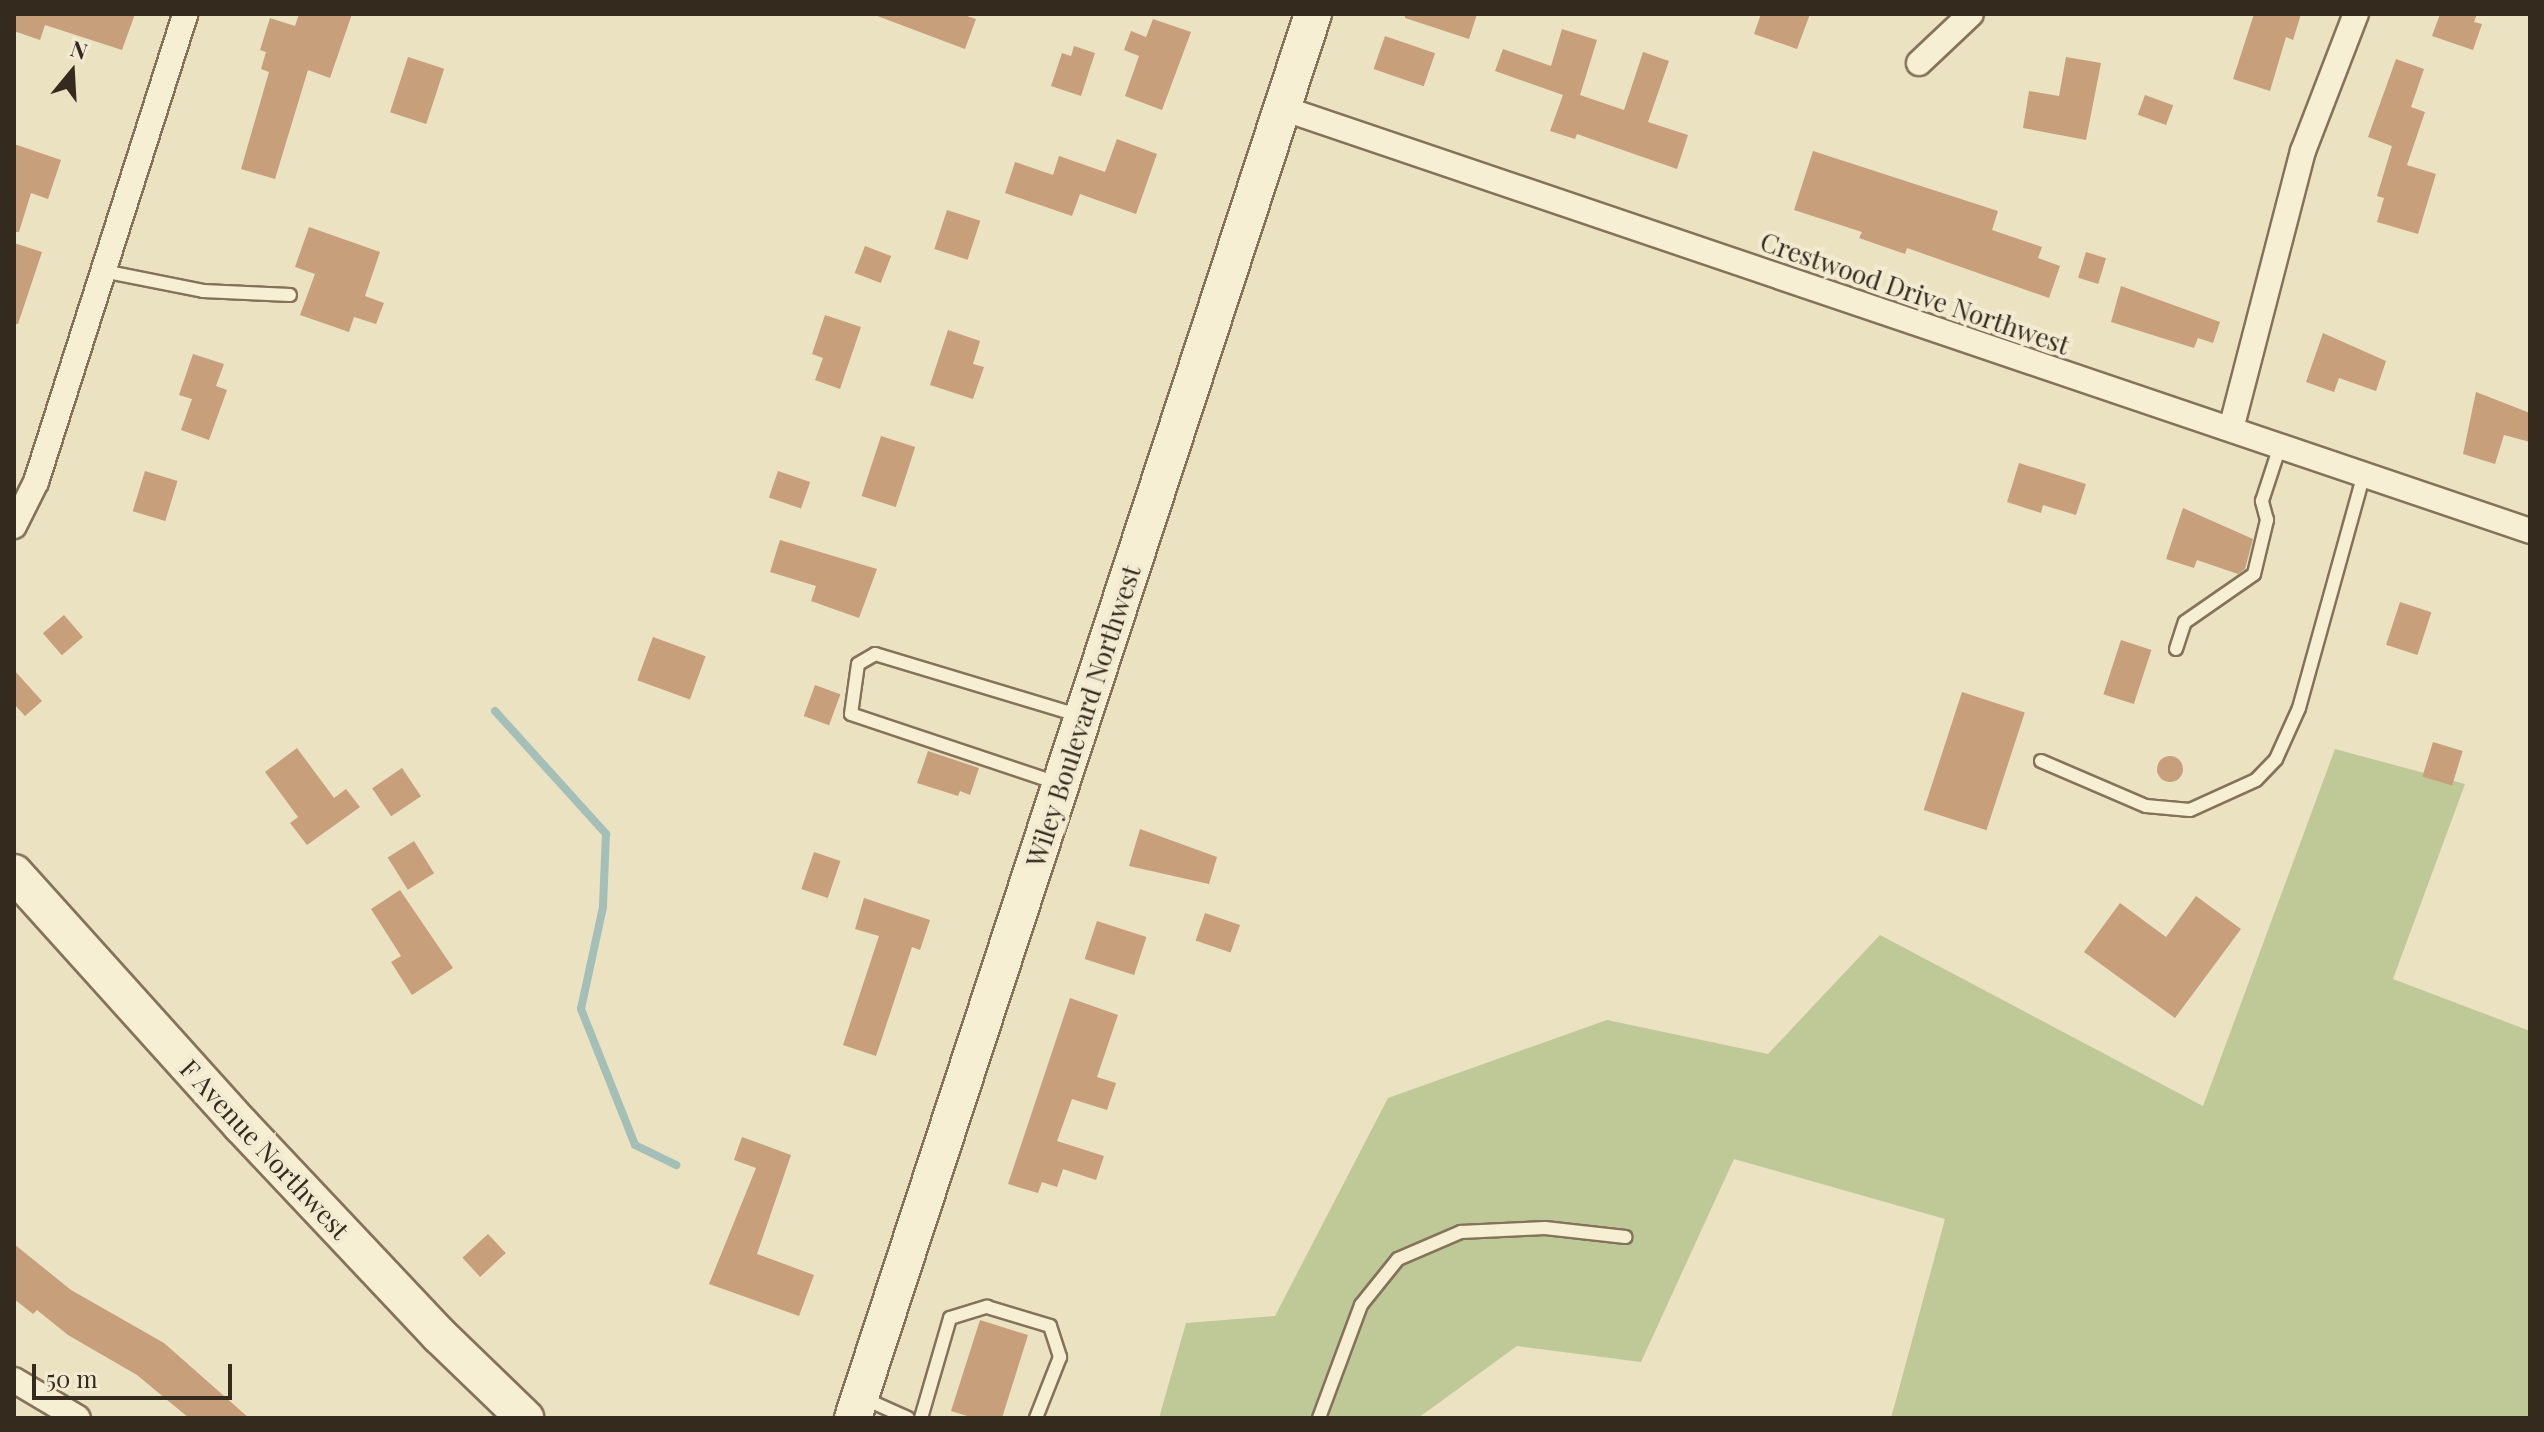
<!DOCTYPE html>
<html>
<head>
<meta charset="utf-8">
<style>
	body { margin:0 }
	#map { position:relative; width:2544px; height:1432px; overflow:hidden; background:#ebe2c2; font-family:"Playfair Display",serif }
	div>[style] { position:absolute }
	.green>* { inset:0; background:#bfc897 }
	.stream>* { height:8px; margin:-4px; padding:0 4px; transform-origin:4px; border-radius:4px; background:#a4beb8 }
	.building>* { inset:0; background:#c79f7a; transform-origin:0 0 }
	.round { border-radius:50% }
	.roads { filter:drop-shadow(2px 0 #84735a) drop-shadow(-2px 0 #84735a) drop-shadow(0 2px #84735a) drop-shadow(0 -2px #84735a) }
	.lane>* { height:12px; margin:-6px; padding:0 6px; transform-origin:6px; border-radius:6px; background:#f7efd4 }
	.street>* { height:24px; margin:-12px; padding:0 12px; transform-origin:12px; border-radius:12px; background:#f7efd4 }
	.secondary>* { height:36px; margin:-18px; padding:0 18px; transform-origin:18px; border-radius:18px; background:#f7efd4 }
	span { translate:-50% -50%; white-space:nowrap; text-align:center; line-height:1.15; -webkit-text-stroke:8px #f3ebd1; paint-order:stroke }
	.street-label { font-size:26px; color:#342a1e }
	.frame { position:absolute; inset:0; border:16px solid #342a1e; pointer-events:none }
	.north { position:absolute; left:32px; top:32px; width:80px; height:80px; -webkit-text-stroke:6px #f3ebd1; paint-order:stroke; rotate:18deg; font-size:22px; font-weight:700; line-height:32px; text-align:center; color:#342a1e }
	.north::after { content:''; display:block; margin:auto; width:28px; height:36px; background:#342a1e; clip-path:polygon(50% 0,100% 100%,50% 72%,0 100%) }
	.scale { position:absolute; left:32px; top:1364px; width:200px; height:36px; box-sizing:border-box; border:4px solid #342a1e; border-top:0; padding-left:10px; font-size:24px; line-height:28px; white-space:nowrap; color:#342a1e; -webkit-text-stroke:6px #f3ebd1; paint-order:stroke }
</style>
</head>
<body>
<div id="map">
	<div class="green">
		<i style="clip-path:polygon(2335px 749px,2465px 784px,2393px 979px,2530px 1031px,2530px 1418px,1891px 1418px,1945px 1219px,1734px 1159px,1641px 1362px,1517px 1346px,1418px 1418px,1159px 1418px,1186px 1323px,1275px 1316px,1388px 1098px,1607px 1020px,1768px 1054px,1880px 935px,2203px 1106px)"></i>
	</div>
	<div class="stream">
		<i style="left:495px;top:711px;width:166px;rotate:47.9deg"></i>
		<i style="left:606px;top:834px;width:73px;rotate:92.4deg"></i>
		<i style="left:603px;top:907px;width:104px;rotate:102.2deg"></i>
		<i style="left:581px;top:1009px;width:146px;rotate:68.3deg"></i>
		<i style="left:635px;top:1145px;width:46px;rotate:26deg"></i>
	</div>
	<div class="building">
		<i style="clip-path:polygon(14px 14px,135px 14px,122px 50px,45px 25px,40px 40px,14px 31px)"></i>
		<i style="clip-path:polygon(299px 14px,352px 14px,330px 78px,308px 70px,275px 179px,241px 169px,269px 72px,261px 69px,266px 52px,260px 50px,270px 18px,295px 26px)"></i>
		<i style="clip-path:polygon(872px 14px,961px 14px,976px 19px,965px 49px)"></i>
		<i style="clip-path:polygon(1405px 14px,1477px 14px,1469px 39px,1405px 18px)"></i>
		<i style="clip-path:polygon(1761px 14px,1810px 14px,1797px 49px,1754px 34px)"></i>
		<i style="clip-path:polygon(2254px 14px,2301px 14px,2293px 40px,2286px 37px,2270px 91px,2233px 79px)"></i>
		<i style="clip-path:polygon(2440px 14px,2477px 14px,2474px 22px,2482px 24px,2473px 50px,2432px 36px)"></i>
		<i style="clip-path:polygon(1153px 19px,1191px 32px,1162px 110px,1125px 96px,1139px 56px,1124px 50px,1131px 31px,1146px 37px)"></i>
		<i style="clip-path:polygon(1562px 29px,1597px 40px,1580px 95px,1624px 110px,1643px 52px,1669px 61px,1648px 122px,1688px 135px,1677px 169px,1577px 134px,1575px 139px,1550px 131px,1563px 95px,1495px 71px,1503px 49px,1551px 66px)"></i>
		<i style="left:1385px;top:36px;width:53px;height:35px;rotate:19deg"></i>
		<i style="clip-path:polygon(1074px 46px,1095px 53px,1081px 96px,1051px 86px,1062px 53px,1071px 56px)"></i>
		<i style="left:408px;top:57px;width:38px;height:58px;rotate:18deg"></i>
		<i style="clip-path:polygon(2066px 57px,2101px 63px,2086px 140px,2023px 128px,2029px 91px,2059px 96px)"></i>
		<i style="clip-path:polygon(2396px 59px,2424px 69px,2411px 107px,2425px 112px,2407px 165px,2436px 174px,2418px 234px,2377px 222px,2384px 198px,2377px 196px,2392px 146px,2368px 137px)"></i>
		<i style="left:2145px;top:95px;width:30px;height:21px;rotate:20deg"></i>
		<i style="clip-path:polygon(1117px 139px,1157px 154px,1136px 214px,1080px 194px,1072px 216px,1005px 193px,1015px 162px,1053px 175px,1059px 156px,1105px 172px)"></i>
		<i style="clip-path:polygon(14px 144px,61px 160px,48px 199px,31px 193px,19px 232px,14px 232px)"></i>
		<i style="clip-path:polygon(1813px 151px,1998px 211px,1992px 230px,2042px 247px,2038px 258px,2060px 266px,2049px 298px,1907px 248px,1905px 254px,1859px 238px,1862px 232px,1794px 210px)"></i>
		<i style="left:947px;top:210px;width:35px;height:41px;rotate:18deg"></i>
		<i style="clip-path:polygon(309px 227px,380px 252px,365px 296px,384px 303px,376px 324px,354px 317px,349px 332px,300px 315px,315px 274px,295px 267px)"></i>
		<i style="clip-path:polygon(14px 243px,42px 252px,18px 324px,14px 324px)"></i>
		<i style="left:865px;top:246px;width:28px;height:29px;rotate:21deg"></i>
		<i style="left:2086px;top:252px;width:21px;height:27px;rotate:17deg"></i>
		<i style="clip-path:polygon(2121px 286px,2220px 322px,2213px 343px,2198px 338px,2194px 348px,2111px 322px)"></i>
		<i style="clip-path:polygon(825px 315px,861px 327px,840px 389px,815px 380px,823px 358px,812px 354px)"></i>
		<i style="clip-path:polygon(948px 330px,980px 341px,973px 364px,984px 367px,973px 399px,930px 385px)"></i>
		<i style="clip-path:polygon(2323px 333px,2386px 361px,2376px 391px,2339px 378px,2334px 392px,2306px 382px)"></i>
		<i style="clip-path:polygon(193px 354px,224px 364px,216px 386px,227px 390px,209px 440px,181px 430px,192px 399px,179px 395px)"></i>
		<i style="clip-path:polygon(2476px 392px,2530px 413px,2530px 442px,2504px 435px,2495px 464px,2463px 454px)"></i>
		<i style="left:881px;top:436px;width:36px;height:63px;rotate:18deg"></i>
		<i style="clip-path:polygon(2019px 463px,2086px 484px,2076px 515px,2043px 505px,2041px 513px,2007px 502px)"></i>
		<i style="left:145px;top:471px;width:34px;height:42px;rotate:17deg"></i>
		<i style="left:778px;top:471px;width:34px;height:28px;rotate:19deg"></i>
		<i style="clip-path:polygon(2183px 508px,2253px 539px,2245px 569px,2238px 574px,2197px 560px,2194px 568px,2166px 559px)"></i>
		<i style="clip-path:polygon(780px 540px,877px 569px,859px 618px,811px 601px,816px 586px,770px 572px)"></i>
		<i style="left:2400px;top:602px;width:33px;height:45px;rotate:18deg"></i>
		<i style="left:64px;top:615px;width:29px;height:28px;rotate:49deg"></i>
		<i style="left:653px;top:637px;width:56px;height:46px;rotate:20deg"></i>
		<i style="left:2121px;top:640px;width:32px;height:57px;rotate:18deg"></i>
		<i style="clip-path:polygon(14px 670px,42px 701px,25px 716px,14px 704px)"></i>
		<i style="left:815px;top:685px;width:27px;height:33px;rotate:20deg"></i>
		<i style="left:1962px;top:692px;width:66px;height:124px;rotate:18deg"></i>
		<i style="left:2433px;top:742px;width:31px;height:36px;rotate:17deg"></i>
		<i style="clip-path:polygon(297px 748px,334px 798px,346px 789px,360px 807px,307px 845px,290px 823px,298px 817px,265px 772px)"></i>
		<i style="clip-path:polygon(928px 751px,979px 768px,970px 795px,960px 791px,958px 796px,917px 783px)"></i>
		<i class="round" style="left:2157px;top:756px;width:26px;height:26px"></i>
		<i style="left:402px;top:768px;width:34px;height:36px;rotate:56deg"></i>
		<i style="clip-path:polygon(1140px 829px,1217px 857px,1209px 884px,1129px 866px)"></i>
		<i style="left:414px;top:841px;width:38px;height:31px;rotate:58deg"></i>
		<i style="left:814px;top:852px;width:28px;height:39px;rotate:19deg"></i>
		<i style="clip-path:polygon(400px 890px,453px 968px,412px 995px,391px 962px,401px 956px,371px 909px)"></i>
		<i style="clip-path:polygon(2196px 896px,2241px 929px,2175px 1018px,2084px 952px,2120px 903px,2166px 937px)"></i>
		<i style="clip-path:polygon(864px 898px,930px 920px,920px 950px,912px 947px,876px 1056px,843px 1045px,879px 936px,855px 929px)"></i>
		<i style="left:1205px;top:913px;width:37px;height:29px;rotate:19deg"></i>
		<i style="left:1097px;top:921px;width:52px;height:40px;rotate:18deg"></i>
		<i style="clip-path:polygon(1070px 998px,1118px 1015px,1097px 1077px,1116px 1083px,1107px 1110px,1072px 1099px,1057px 1141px,1104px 1156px,1096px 1180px,1063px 1169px,1057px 1187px,1042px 1182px,1038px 1193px,1008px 1184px)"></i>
		<i style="clip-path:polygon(742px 1137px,791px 1155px,757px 1254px,814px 1275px,799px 1316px,709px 1284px,756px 1168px,734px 1160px)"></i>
		<i style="left:488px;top:1234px;width:26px;height:35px;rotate:47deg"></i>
		<i style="clip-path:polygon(14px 1244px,71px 1290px,164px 1343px,249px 1418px,189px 1418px,137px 1375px,68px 1335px,37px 1310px,33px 1314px,14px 1299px)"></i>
		<i style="clip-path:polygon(980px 1320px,1028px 1335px,1002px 1418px,974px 1418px,951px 1411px)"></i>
	</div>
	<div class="roads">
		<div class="lane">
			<i style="left:103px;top:271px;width:102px;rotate:11.3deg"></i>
			<i style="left:203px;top:291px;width:87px;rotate:2.6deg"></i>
			<i style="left:2176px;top:649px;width:28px;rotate:-72deg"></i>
			<i style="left:2185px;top:622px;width:84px;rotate:-34.8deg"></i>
			<i style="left:2254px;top:574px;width:56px;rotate:-76.5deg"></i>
			<i style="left:2267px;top:520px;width:20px;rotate:-105deg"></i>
			<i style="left:2262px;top:501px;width:58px;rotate:-71.9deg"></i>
			<i style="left:2041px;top:761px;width:114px;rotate:23.2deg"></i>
			<i style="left:2146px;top:806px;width:44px;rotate:5.2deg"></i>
			<i style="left:2190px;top:810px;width:72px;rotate:-24.4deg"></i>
			<i style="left:2256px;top:780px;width:29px;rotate:-46deg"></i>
			<i style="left:2276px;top:759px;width:56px;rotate:-65.7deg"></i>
			<i style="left:2299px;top:708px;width:243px;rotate:-74.5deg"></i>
			<i style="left:1057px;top:783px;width:217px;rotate:-161.5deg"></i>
			<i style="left:851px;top:714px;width:50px;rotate:-82deg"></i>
			<i style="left:858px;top:664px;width:20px;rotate:-30deg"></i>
			<i style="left:875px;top:654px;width:214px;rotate:16.8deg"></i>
			<i style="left:863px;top:1398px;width:49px;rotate:24deg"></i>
			<i style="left:921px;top:1418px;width:104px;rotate:-73.8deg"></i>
			<i style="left:950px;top:1318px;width:39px;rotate:-17deg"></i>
			<i style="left:987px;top:1307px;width:66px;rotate:16.8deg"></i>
			<i style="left:1050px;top:1326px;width:33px;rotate:72deg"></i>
			<i style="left:1060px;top:1357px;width:66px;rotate:111.5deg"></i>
			<i style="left:1319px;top:1418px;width:121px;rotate:-69.6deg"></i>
			<i style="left:1361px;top:1305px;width:59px;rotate:-51.2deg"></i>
			<i style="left:1398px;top:1259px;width:69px;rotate:-23.2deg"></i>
			<i style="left:1461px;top:1232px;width:84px;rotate:-2.7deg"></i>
			<i style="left:1545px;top:1228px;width:81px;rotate:6.4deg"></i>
		</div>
		<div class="street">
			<i style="left:1919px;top:63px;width:71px;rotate:-43.3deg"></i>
			<i style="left:1282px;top:108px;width:1318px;rotate:18.72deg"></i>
			<i style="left:2231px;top:429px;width:287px;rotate:-75.5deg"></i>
			<i style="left:2303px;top:151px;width:147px;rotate:-68.9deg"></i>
			<i style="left:14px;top:526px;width:49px;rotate:-63.4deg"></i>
			<i style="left:36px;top:482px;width:491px;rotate:-72.3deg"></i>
			<i style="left:14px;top:1380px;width:74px;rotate:30.7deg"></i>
		</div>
		<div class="secondary">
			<i style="left:14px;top:873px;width:339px;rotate:48deg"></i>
			<i style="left:241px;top:1125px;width:289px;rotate:46.7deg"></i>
			<i style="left:439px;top:1335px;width:120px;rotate:44deg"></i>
			<i style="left:853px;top:1418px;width:1477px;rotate:-71.86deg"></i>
		</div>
	</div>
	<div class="street-label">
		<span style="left:1915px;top:293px;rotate:19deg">Crestwood Drive Northwest</span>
		<span style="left:1083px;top:716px;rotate:-72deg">Wiley Boulevard Northwest</span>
		<span style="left:265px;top:1149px;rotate:47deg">F Avenue Northwest</span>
	</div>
	<div class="frame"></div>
	<div class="north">N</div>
	<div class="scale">50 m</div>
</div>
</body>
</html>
